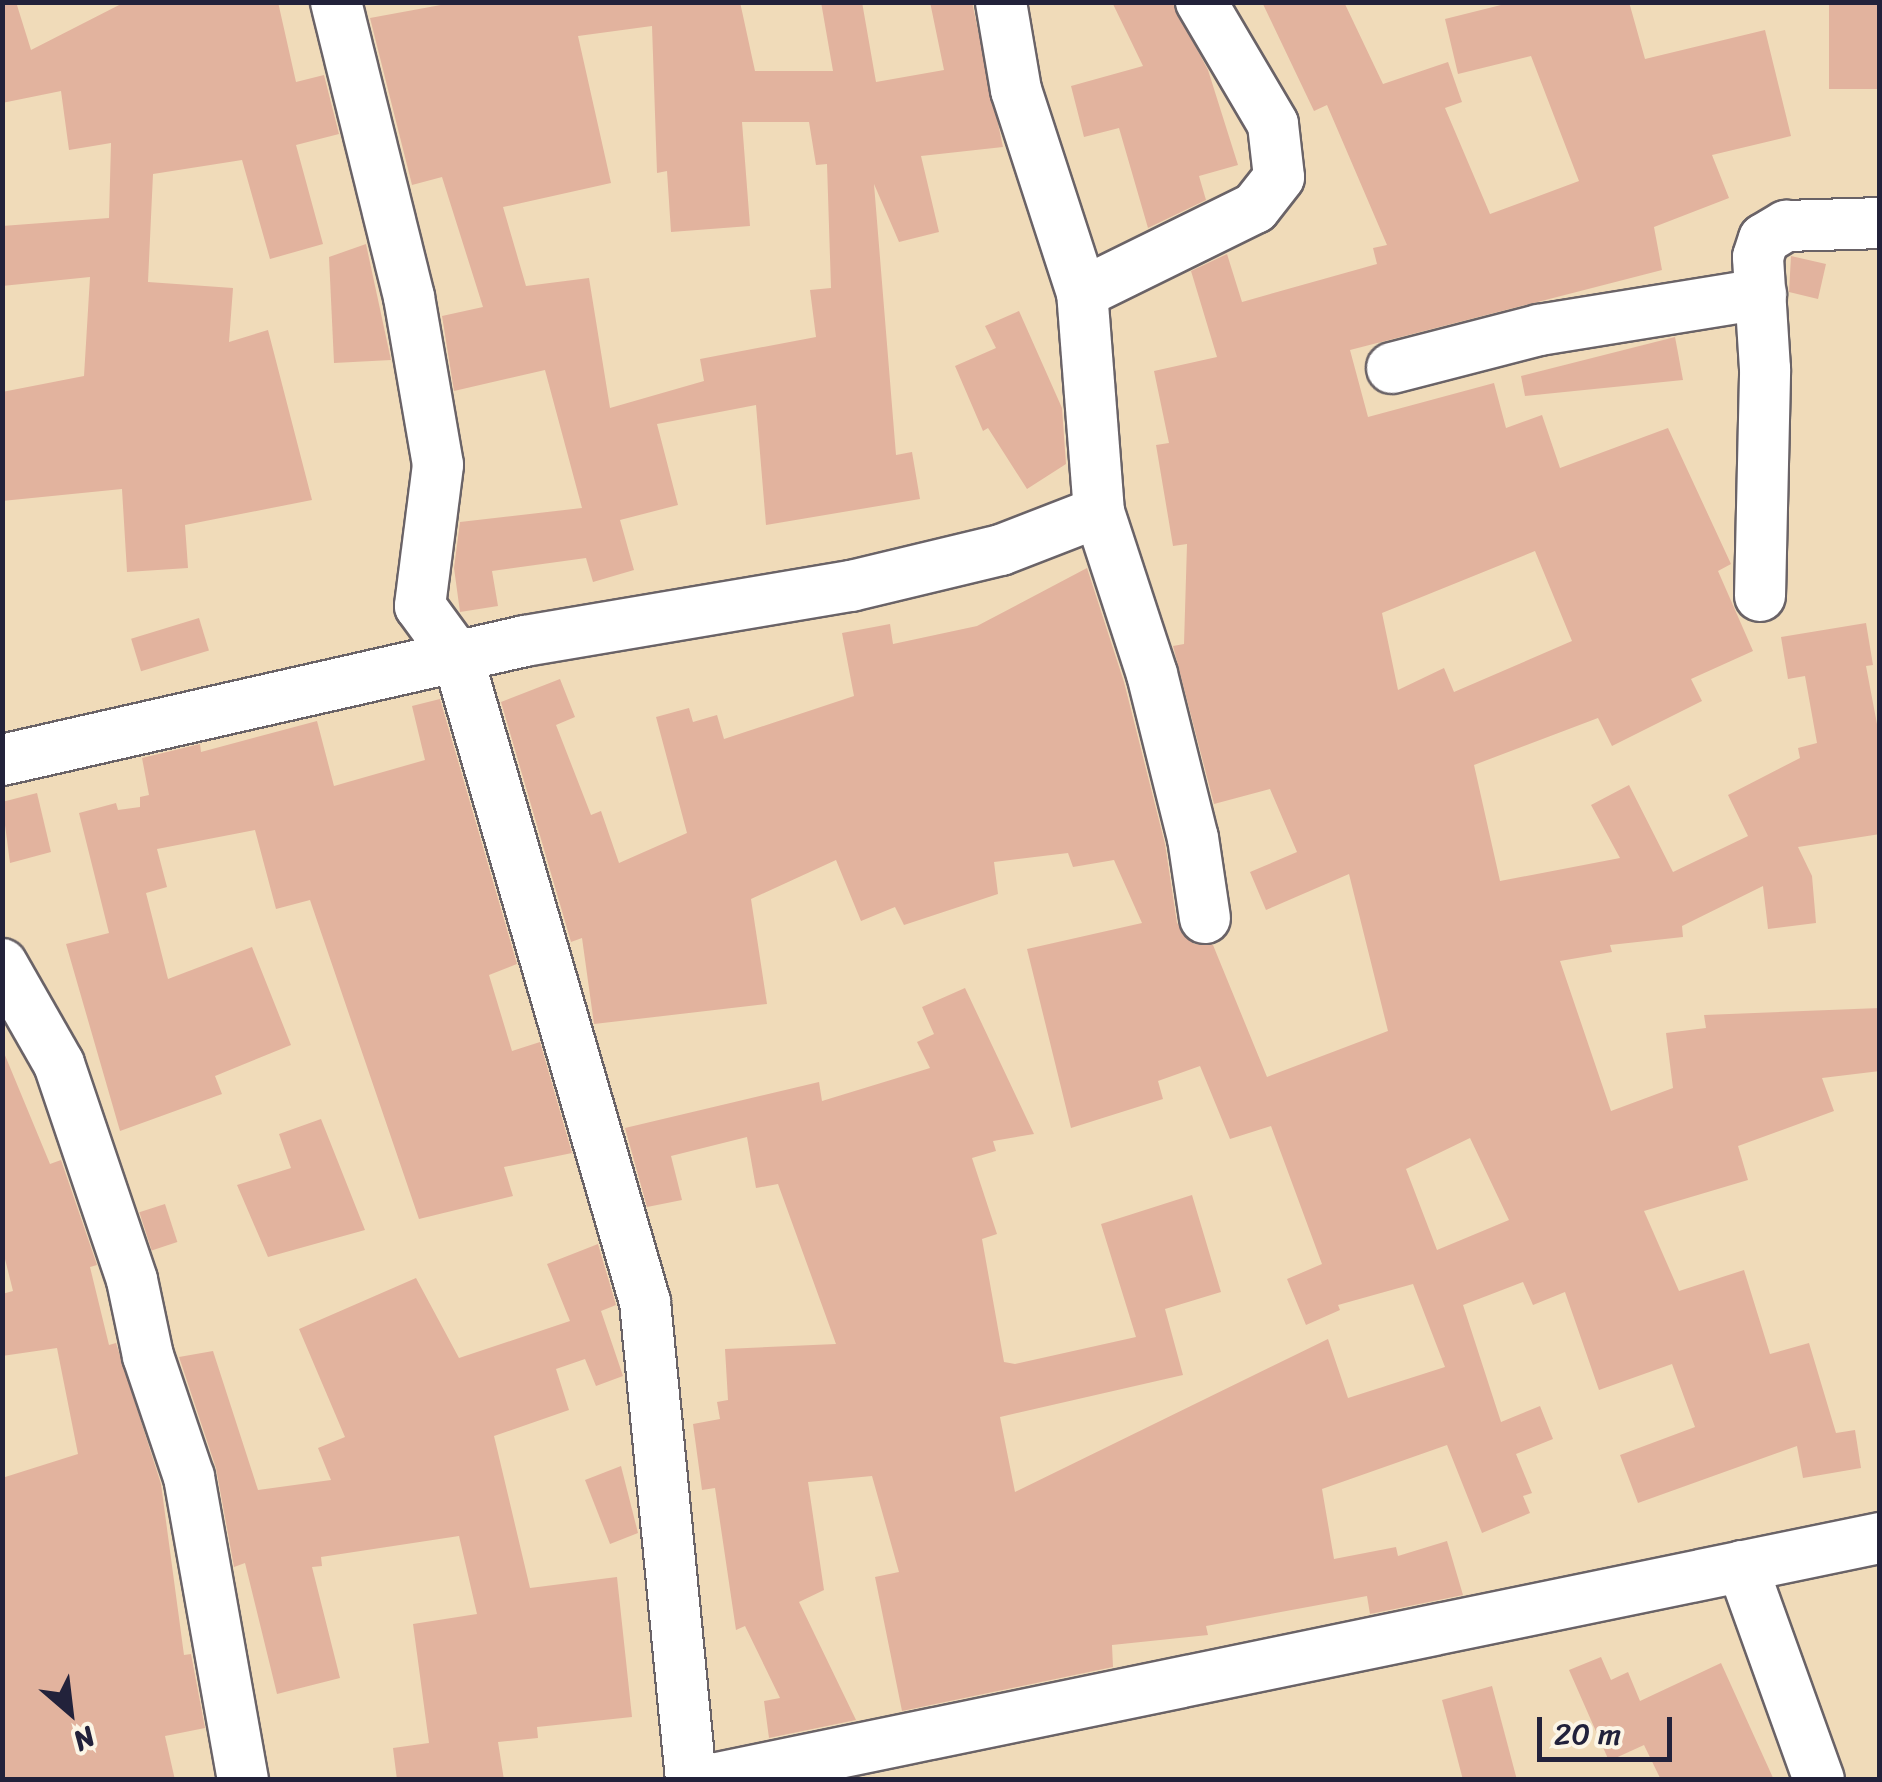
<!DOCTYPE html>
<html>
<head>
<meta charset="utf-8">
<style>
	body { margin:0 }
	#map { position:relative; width:1882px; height:1782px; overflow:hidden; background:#f0dbb9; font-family:Sriracha,sans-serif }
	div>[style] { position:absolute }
	.building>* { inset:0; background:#e2b39e; transform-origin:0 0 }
	.roads { filter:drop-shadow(2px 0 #6a6367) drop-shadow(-2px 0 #6a6367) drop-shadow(0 2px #6a6367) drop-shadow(0 -2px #6a6367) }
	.minor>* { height:50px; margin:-25px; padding:0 25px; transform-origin:25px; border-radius:25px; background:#fff }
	span { translate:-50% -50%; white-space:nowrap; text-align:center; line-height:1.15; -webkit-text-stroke:8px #fcf5e5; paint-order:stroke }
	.frame { position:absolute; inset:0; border:5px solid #22223b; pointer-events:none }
	.north { position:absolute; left:20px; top:1662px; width:100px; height:100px; -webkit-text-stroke:8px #fcf5e5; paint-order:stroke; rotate:152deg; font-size:28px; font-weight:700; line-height:40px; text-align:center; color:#22223b }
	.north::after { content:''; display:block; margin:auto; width:35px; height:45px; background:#22223b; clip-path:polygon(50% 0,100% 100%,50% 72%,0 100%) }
	.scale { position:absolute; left:1537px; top:1717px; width:135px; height:45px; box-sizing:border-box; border:5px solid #22223b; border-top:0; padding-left:12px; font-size:30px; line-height:35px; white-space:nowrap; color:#22223b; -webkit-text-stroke:8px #fcf5e5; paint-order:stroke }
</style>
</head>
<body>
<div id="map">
	<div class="building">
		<i style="clip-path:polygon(2px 2px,16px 2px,31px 50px,125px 2px,278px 2px,296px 82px,324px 75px,339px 134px,296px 145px,323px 244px,270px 259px,242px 160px,153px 174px,148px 282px,233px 288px,229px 342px,268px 330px,312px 500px,185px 525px,188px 568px,127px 572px,122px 489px,2px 501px,2px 392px,84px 376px,90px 277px,2px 286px,2px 226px,109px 218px,111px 143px,69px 150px,61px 91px,2px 103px)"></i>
		<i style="clip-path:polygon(evenodd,457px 2px,740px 2px,755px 71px,833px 71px,821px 2px,862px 2px,876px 82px,944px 70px,930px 2px,972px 2px,1003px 147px,921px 156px,939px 232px,899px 242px,874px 184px,896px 455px,912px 452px,920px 499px,766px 525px,756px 405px,657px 424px,678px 505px,620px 520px,634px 570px,593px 582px,586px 558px,492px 571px,498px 606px,460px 612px,454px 568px,460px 522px,582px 508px,545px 370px,454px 391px,442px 316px,483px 307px,442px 177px,412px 185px,370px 18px,457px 2px,652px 26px,657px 173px,667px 171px,671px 232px,750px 226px,742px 122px,809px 122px,816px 165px,827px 164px,831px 288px,810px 290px,816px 337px,700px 359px,704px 381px,610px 408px,589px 278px,526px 286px,503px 207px,611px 183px,578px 36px,652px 26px)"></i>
		<i style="clip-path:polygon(1112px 2px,1172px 2px,1208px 70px,1238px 165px,1199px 176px,1206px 200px,1148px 228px,1119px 128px,1084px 137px,1071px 86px,1143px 66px)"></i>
		<i style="clip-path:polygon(evenodd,1262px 2px,1344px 2px,1383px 84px,1448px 62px,1462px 102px,1445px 108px,1490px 214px,1579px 181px,1531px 56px,1458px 74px,1445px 19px,1513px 2px,1629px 2px,1645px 59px,1765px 30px,1791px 136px,1712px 155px,1729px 198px,1654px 227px,1662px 270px,1350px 350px,1368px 417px,1494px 383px,1506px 428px,1542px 415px,1560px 468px,1668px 428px,1731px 564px,1718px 571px,1753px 651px,1691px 679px,1702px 701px,1612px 746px,1598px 718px,1474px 765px,1500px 881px,1620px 858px,1591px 805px,1629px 785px,1673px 872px,1748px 836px,1728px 795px,1800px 758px,1798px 748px,1817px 743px,1805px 676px,1788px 679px,1781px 637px,1866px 623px,1873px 665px,1866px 666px,1880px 740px,1880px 834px,1798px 847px,1812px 876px,1816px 923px,1768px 929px,1763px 886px,1682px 926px,1683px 937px,1610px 945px,1612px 952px,1560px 961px,1611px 1111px,1673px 1088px,1666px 1033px,1706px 1028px,1704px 1015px,1880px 1008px,1880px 1071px,1822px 1078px,1834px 1111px,1738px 1146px,1748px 1180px,1644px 1211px,1679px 1291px,1744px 1270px,1770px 1354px,1809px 1343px,1836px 1433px,1855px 1430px,1861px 1468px,1803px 1478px,1797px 1446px,1638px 1503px,1620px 1455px,1695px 1427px,1672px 1364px,1599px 1390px,1565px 1292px,1533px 1305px,1523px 1282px,1463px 1305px,1501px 1422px,1540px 1406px,1553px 1439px,1516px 1454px,1532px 1493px,1523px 1496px,1530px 1513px,1482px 1533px,1447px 1445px,1322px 1489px,1334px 1559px,1396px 1547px,1398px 1556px,1447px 1541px,1463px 1595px,1370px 1614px,1367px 1596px,1206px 1626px,1208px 1635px,1112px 1645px,1113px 1667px,902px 1711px,875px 1577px,899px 1572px,872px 1476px,808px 1482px,824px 1590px,799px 1602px,856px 1720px,769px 1738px,764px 1701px,780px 1698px,745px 1626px,736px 1630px,715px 1488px,702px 1490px,693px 1424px,720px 1419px,717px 1402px,728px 1400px,725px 1349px,836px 1344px,778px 1184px,756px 1188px,747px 1137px,671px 1156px,682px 1200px,647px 1207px,625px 1128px,819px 1082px,822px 1101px,930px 1068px,917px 1042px,934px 1034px,922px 1007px,965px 988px,1034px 1134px,993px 1141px,996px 1151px,972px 1158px,997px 1234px,982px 1239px,1004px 1362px,1015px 1364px,1136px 1337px,1101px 1224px,1192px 1195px,1221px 1292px,1165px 1309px,1183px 1375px,1000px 1417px,1015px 1492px,1328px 1339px,1348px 1398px,1445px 1367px,1413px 1284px,1338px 1305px,1340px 1310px,1306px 1325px,1287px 1279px,1322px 1264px,1271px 1126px,1230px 1139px,1200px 1066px,1158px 1081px,1163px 1099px,1071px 1128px,1027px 949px,1142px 923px,1114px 860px,1073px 867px,1068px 853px,994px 862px,998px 894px,904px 925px,895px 907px,861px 921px,836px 860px,751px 899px,767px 1004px,594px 1024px,582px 938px,571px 942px,501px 702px,560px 679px,575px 717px,556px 725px,591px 815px,601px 811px,619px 863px,687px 833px,656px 717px,689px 708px,693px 722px,717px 715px,724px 739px,854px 696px,842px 633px,890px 624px,893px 644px,977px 626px,1087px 568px,1124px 682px,1165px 844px,1177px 923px,1194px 944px,1213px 945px,1267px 1077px,1388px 1031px,1349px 874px,1266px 910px,1250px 872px,1297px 852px,1270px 789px,1214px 804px,1173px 646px,1184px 644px,1187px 544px,1173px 546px,1156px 445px,1169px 443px,1154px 371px,1217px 357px,1191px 271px,1227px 254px,1242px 302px,1377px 264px,1373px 248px,1387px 245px,1327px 105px,1314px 111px,1262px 2px,1535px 551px,1572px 641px,1454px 692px,1444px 668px,1398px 690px,1382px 613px,1535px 551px,1262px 2px,1470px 1138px,1509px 1220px,1437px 1250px,1406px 1169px,1470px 1138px)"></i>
		<i style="left:1829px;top:2px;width:51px;height:87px"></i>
		<i style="clip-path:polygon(366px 244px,391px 360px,334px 363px,329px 257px)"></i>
		<i style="clip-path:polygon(1791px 256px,1826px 264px,1818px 299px,1789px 292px)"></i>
		<i style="clip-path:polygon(1019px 311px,1062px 408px,1066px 464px,1027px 489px,988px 428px,983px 431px,955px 366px,996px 348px,985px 326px)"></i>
		<i style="clip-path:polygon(1675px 337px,1683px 380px,1525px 396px,1521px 376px)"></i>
		<i style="left:199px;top:618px;width:34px;height:71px;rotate:73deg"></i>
		<i style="clip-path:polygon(440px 699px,517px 964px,489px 975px,512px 1051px,540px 1042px,572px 1153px,504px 1167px,513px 1196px,419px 1219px,310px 900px,276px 909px,255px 830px,157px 849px,167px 887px,146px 893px,168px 979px,252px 947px,291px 1045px,215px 1076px,222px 1094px,120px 1131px,66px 944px,109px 933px,79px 813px,116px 803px,118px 810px,140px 807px,140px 797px,149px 795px,142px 758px,200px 744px,201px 752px,317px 721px,334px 786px,425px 760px,412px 706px)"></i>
		<i style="clip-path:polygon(37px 793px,51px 852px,10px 863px,2px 802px)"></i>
		<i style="clip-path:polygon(2px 1048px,50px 1164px,61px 1160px,97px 1265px,90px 1267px,109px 1345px,116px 1343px,161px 1484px,184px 1655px,191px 1654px,205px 1728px,165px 1736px,175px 1780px,2px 1780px,2px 1478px,78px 1454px,57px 1348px,2px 1356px,2px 1294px,13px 1291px,2px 1247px)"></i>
		<i style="clip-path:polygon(321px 1119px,365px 1230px,268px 1257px,237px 1185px,291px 1168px,279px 1134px)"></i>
		<i style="left:165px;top:1204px;width:40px;height:27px;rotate:72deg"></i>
		<i style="clip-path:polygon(598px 1244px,616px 1305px,601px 1311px,623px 1376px,596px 1386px,585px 1359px,556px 1369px,569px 1410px,494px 1436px,530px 1588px,617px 1577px,632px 1717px,537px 1727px,538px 1738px,498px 1742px,504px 1780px,397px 1780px,393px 1748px,429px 1743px,413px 1624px,477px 1614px,459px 1536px,321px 1557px,322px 1566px,312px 1567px,340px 1678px,277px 1694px,245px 1563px,234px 1567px,216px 1468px,179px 1357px,213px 1351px,258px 1490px,331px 1480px,318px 1448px,345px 1437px,299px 1329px,416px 1278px,459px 1358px,570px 1321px,547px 1264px)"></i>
		<i style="clip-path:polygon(621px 1466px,638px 1533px,610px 1544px,585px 1480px)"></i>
		<i style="clip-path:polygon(1601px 1657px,1611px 1680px,1628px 1672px,1640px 1701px,1721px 1663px,1774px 1780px,1661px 1780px,1644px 1745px,1609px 1761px,1569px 1670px)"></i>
		<i style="clip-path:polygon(1492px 1686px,1517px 1780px,1463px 1780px,1442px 1700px)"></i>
	</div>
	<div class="roads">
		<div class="minor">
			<i style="left:336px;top:2px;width:304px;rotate:76.1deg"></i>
			<i style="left:409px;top:297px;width:170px;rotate:80.2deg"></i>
			<i style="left:438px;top:465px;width:142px;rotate:97.3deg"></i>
			<i style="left:420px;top:606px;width:64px;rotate:53.8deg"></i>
			<i style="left:458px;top:658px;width:671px;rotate:73.81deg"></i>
			<i style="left:645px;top:1302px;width:480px;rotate:84.5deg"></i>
			<i style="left:1082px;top:293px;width:193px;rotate:-26.2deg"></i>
			<i style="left:1255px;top:208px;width:39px;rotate:-52deg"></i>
			<i style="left:1279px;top:177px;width:53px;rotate:-96.5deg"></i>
			<i style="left:1273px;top:124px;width:142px;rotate:-120.5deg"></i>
			<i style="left:1392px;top:368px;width:152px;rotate:-14.5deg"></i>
			<i style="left:1539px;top:330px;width:225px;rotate:-9.2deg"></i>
			<i style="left:1099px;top:512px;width:170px;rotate:71.9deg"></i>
			<i style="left:1152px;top:674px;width:169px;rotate:76deg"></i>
			<i style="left:1193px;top:838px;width:81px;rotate:81.5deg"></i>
			<i style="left:1760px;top:596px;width:227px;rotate:-88.7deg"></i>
			<i style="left:1765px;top:369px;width:112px;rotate:-93.6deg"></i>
			<i style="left:1758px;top:257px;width:19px;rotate:-72deg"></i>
			<i style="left:1764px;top:239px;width:26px;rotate:-31deg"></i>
			<i style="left:1786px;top:226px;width:94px;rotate:-1.8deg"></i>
			<i style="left:2px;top:760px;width:536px;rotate:-12.82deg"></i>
			<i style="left:525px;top:641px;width:331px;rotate:-9.6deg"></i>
			<i style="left:851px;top:586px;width:154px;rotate:-13.5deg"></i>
			<i style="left:1001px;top:550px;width:105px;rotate:-21.2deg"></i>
			<i style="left:1099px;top:512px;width:220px;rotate:-94.4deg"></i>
			<i style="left:1082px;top:293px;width:213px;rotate:-108deg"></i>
			<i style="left:1016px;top:90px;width:89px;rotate:-99.7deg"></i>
			<i style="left:2px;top:964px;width:115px;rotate:60.3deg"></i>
			<i style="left:59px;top:1064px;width:228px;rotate:71.3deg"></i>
			<i style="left:132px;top:1280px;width:78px;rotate:78.1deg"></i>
			<i style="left:148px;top:1356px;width:128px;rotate:71.3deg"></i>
			<i style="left:189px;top:1477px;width:308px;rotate:79.9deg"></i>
			<i style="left:1742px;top:1566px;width:227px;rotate:70.2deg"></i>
			<i style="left:708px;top:1780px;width:1197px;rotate:-11.67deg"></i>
		</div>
	</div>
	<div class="frame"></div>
	<div class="north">N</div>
	<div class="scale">20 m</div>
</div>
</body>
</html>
